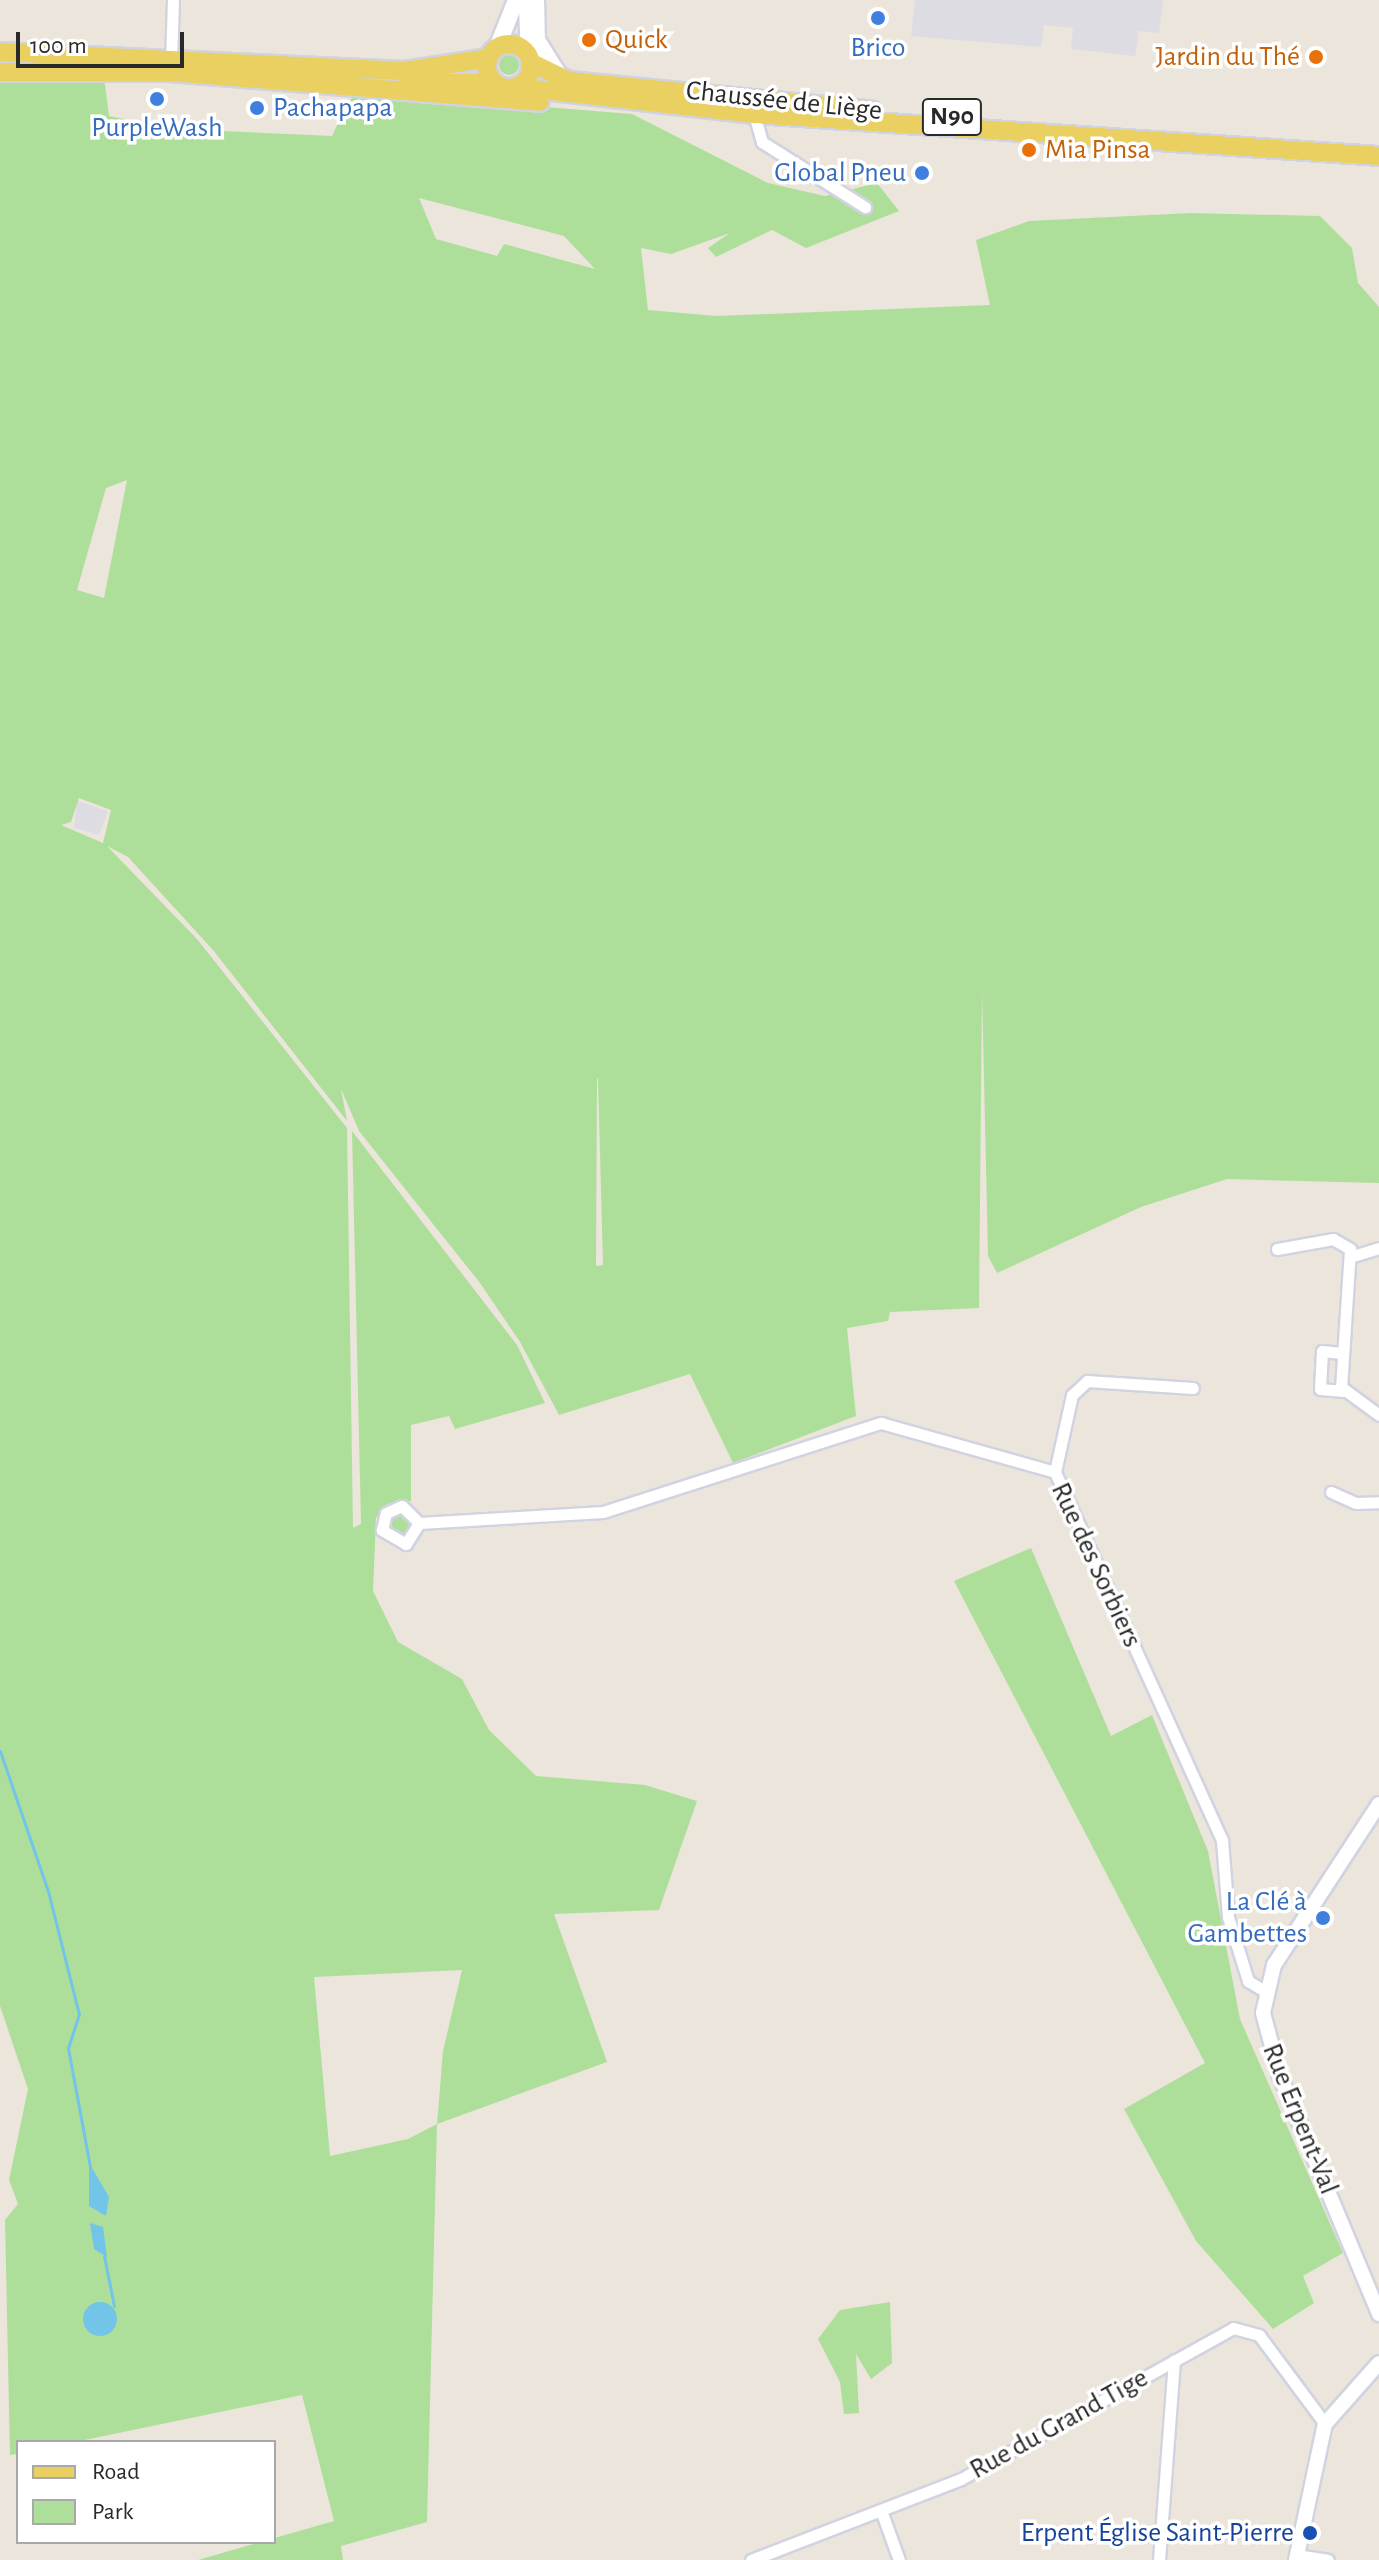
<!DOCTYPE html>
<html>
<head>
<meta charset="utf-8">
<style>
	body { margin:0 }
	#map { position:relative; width:1379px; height:2560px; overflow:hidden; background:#ebe5db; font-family:"Alegreya Sans",sans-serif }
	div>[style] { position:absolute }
	.industrial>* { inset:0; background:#dedce3 }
	.green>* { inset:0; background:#aedf9a }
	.round { border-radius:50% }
	.water>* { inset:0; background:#72c4e9 }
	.stream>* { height:3px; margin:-1.5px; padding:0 1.5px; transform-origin:1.5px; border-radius:1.5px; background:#72c4e9 }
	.roads { filter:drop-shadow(2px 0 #d1d3e1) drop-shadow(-2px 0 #d1d3e1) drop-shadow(0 2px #d1d3e1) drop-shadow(0 -2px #d1d3e1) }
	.minor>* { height:11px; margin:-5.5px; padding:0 5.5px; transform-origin:5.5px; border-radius:5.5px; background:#fff }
	.tertiary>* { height:14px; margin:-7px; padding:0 7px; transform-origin:7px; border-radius:7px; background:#fff }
	.secondary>* { height:16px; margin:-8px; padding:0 8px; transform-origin:8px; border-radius:8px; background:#fff }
	.primary>* { height:18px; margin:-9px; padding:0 9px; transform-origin:9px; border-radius:9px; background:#ead061 }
	.primary>.ring { margin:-9px; padding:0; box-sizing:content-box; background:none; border:18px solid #ead061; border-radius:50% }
	.dots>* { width:22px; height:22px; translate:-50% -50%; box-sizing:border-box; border:4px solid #fff; border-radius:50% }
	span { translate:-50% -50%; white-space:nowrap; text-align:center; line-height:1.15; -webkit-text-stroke:7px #fff; paint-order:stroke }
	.shield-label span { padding:2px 6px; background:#fff; border:2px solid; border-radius:6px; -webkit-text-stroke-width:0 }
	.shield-label { font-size:26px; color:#292929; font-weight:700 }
	.food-label { font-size:28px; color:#c56008 }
	.left { translate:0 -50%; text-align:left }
	.right { translate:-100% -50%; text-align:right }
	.shop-label { font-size:28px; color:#366cbe }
	.street-label { font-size:28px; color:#292929 }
	.transit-label { font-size:28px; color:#164399 }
	.legend { position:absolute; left:16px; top:2440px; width:260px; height:104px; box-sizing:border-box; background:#fff; border:2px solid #a9a9a9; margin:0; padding:10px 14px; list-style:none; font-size:24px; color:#292929 }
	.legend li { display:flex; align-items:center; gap:16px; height:40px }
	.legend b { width:40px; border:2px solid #a9a9a9 }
	.scale { position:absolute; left:16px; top:32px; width:168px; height:36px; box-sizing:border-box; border:4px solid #292929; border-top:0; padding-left:10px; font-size:24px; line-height:28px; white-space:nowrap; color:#292929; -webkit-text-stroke:6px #fff; paint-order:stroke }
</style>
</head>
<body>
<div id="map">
	<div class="industrial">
		<i style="clip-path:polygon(915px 0,1163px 0,1159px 33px,1139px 31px,1135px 56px,1071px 49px,1073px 28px,1044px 25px,1041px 47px,911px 36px)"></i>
		<i style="clip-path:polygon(77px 801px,108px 811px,99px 835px,74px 828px)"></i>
	</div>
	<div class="green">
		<i class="round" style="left:499px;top:55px;width:20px;height:20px"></i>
		<i style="clip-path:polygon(evenodd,104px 77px,109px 116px,175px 129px,332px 136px,348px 101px,362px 92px,632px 114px,768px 183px,825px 196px,877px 183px,899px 211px,806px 248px,772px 230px,716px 257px,708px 248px,730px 233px,671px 254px,641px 248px,648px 310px,716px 316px,990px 305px,976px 240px,1029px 221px,1191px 213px,1320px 216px,1352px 248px,1358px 283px,1379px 307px,1379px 1183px,1227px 1179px,1141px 1207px,997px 1273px,988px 1256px,982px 989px,979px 1308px,890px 1312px,888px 1321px,847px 1328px,856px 1416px,733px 1463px,690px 1374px,559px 1415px,520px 1342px,480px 1283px,359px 1131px,341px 1089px,347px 1121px,213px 950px,128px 857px,107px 846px,197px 939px,347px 1128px,353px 1528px,361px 1524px,352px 1131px,517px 1345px,545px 1403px,455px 1429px,449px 1416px,411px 1425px,411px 1501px,387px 1504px,376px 1518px,373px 1591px,398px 1642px,462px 1679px,489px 1730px,536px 1776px,645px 1785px,697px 1801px,659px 1910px,554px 1914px,607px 2062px,437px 2124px,427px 2522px,341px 2546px,343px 2560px,198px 2560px,334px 2521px,302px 2395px,75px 2442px,18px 2442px,18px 2454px,10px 2455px,5px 2220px,18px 2204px,9px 2180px,28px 2089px,0 2006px,0 80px,104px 77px,419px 198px,564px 236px,595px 269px,504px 244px,497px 256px,436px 239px,419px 198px,104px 77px,127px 480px,104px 598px,77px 590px,106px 488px,127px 480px,104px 77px,79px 798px,111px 810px,103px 843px,61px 825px,71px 822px,79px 798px,104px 77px,598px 1078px,603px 1265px,596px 1266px,597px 1079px,598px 1078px,104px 77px,462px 1970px,443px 2051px,437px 2124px,408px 2139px,330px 2156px,314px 1977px,462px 1970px)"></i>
		<i class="round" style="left:388px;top:1513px;width:24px;height:24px"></i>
		<i style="clip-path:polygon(1031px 1548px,1111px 1736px,1152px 1715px,1208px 1851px,1240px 2019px,1343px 2253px,1303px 2276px,1314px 2303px,1273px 2329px,1196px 2241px,1124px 2109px,1205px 2063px,954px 1581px)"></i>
		<i style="clip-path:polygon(890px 2302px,892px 2363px,871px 2379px,856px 2354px,859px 2413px,844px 2414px,840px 2382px,818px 2339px,840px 2310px)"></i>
	</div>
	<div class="water">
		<i style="clip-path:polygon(89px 2163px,109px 2197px,106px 2216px,89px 2206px)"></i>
		<i style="clip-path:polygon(90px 2223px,103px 2227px,107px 2257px,94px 2249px)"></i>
		<i class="round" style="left:83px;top:2302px;width:34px;height:34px"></i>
	</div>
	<div class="stream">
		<i style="left:0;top:1751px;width:148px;rotate:71.1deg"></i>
		<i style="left:48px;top:1891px;width:127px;rotate:75.9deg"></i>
		<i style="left:79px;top:2014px;width:36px;rotate:108deg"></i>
		<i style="left:68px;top:2048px;width:121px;rotate:79.5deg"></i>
		<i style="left:104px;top:2256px;width:51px;rotate:78.7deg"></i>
	</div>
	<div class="roads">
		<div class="minor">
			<i style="left:171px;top:63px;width:63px;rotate:-88.2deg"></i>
			<i style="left:754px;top:114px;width:29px;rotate:74deg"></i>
			<i style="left:762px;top:142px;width:122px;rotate:32.3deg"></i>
			<i style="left:1277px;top:1249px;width:57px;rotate:-10.1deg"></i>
			<i style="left:1333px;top:1239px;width:20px;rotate:30deg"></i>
			<i style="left:1350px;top:1249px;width:138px;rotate:93.7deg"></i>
			<i style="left:1341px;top:1387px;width:47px;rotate:36.4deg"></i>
			<i style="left:1353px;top:1256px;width:27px;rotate:-17deg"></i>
			<i style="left:1341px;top:1353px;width:19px;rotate:-174deg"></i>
			<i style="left:1322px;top:1351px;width:38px;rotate:93deg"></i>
			<i style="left:1320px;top:1389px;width:24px;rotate:5deg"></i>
			<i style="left:1055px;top:1472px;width:79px;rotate:-77.6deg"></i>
			<i style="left:1072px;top:1395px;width:21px;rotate:-43deg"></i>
			<i style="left:1087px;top:1381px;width:106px;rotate:3.8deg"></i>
			<i style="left:1331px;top:1492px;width:27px;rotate:24deg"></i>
			<i style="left:1356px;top:1503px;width:23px;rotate:-2deg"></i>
			<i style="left:419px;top:1523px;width:25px;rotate:122deg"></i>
			<i style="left:406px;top:1544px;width:28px;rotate:-150deg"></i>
			<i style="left:382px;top:1530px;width:17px;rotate:-77deg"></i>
			<i style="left:386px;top:1513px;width:17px;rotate:-24deg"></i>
			<i style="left:402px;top:1506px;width:24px;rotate:45deg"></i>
			<i style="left:419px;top:1523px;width:184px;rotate:-3.4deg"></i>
			<i style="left:603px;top:1512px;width:292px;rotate:-17.8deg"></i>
			<i style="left:881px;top:1423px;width:181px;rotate:15.7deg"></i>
			<i style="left:1055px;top:1472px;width:404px;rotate:65.6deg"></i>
			<i style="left:1222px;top:1840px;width:77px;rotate:85.5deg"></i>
			<i style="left:1228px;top:1917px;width:67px;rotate:72.6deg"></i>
			<i style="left:1248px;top:1981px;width:21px;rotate:31deg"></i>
			<i style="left:882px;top:2513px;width:50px;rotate:70.1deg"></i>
			<i style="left:1297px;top:2555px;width:31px;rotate:9deg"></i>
			<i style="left:751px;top:2560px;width:225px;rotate:-21.1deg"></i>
			<i style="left:961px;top:2479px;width:311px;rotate:-29deg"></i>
			<i style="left:1233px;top:2328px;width:27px;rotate:15deg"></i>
			<i style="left:1259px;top:2335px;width:111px;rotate:53.4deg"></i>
			<i style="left:1159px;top:2560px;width:200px;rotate:-85.7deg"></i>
		</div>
		<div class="tertiary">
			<i style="left:1379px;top:1804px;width:192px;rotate:123.1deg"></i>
			<i style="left:1274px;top:1965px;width:49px;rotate:102.9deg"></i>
			<i style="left:1263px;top:2013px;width:65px;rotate:74.9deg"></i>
			<i style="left:1280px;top:2076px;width:258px;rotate:67.4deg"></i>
			<i style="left:1296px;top:2560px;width:139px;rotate:-78deg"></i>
			<i style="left:1325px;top:2424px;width:81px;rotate:-48.5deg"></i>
		</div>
		<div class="secondary">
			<i style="left:536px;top:0;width:40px;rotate:88.6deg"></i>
			<i style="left:537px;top:40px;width:40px;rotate:58deg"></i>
			<i style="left:527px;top:7px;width:50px;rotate:87.7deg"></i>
			<i style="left:497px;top:48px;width:52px;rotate:-68.4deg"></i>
		</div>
		<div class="primary">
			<i class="ring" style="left:487px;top:44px;width:26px;height:26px"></i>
			<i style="left:0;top:52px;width:405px;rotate:2.7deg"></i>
			<i style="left:405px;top:71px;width:85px;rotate:-8.8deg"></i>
			<i style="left:530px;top:62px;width:43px;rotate:26deg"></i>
			<i style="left:569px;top:81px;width:305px;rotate:5.6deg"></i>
			<i style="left:0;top:72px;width:170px"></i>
			<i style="left:170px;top:72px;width:371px;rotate:4.6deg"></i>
			<i style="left:407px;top:83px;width:88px"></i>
			<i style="left:516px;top:87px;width:240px;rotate:6.5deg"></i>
			<i style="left:754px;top:114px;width:626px;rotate:3.84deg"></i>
		</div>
	</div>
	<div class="dots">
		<i style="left:878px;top:18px;background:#3f7fe0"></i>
		<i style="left:589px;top:40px;background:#e8710a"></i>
		<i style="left:1316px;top:57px;background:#e8710a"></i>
		<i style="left:157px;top:99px;background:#3f7fe0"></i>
		<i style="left:257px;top:108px;background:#3f7fe0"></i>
		<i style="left:1029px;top:150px;background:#e8710a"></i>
		<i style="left:922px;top:173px;background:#3f7fe0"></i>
		<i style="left:1323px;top:1918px;background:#3f7fe0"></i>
		<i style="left:1310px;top:2533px;background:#1a4fb4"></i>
	</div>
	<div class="shield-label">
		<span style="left:952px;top:117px">N90</span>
	</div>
	<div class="food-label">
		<span class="left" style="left:605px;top:40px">Quick</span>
		<span class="right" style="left:1300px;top:57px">Jardin du Thé</span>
		<span class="left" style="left:1045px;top:150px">Mia Pinsa</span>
	</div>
	<div class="shop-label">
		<span style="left:878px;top:48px">Brico</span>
		<span class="left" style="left:273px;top:108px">Pachapapa</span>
		<span style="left:157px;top:128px">PurpleWash</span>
		<span class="right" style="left:906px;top:173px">Global Pneu</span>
		<span class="right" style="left:1307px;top:1918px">La Clé à<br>Gambettes</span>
	</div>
	<div class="street-label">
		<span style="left:784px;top:101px;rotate:6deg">Chaussée de Liège</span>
		<span style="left:1096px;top:1565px;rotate:65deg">Rue des Sorbiers</span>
		<span style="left:1300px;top:2119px;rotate:68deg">Rue Erpent-Val</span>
		<span style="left:1059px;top:2424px;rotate:-29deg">Rue du Grand Tige</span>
	</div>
	<div class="transit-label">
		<span class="right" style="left:1294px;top:2533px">Erpent Église Saint-Pierre</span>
	</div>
	<ul class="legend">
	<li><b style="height:10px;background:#ead061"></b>Road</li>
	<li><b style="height:22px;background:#aedf9a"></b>Park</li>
	</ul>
	<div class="scale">100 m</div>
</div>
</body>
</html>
